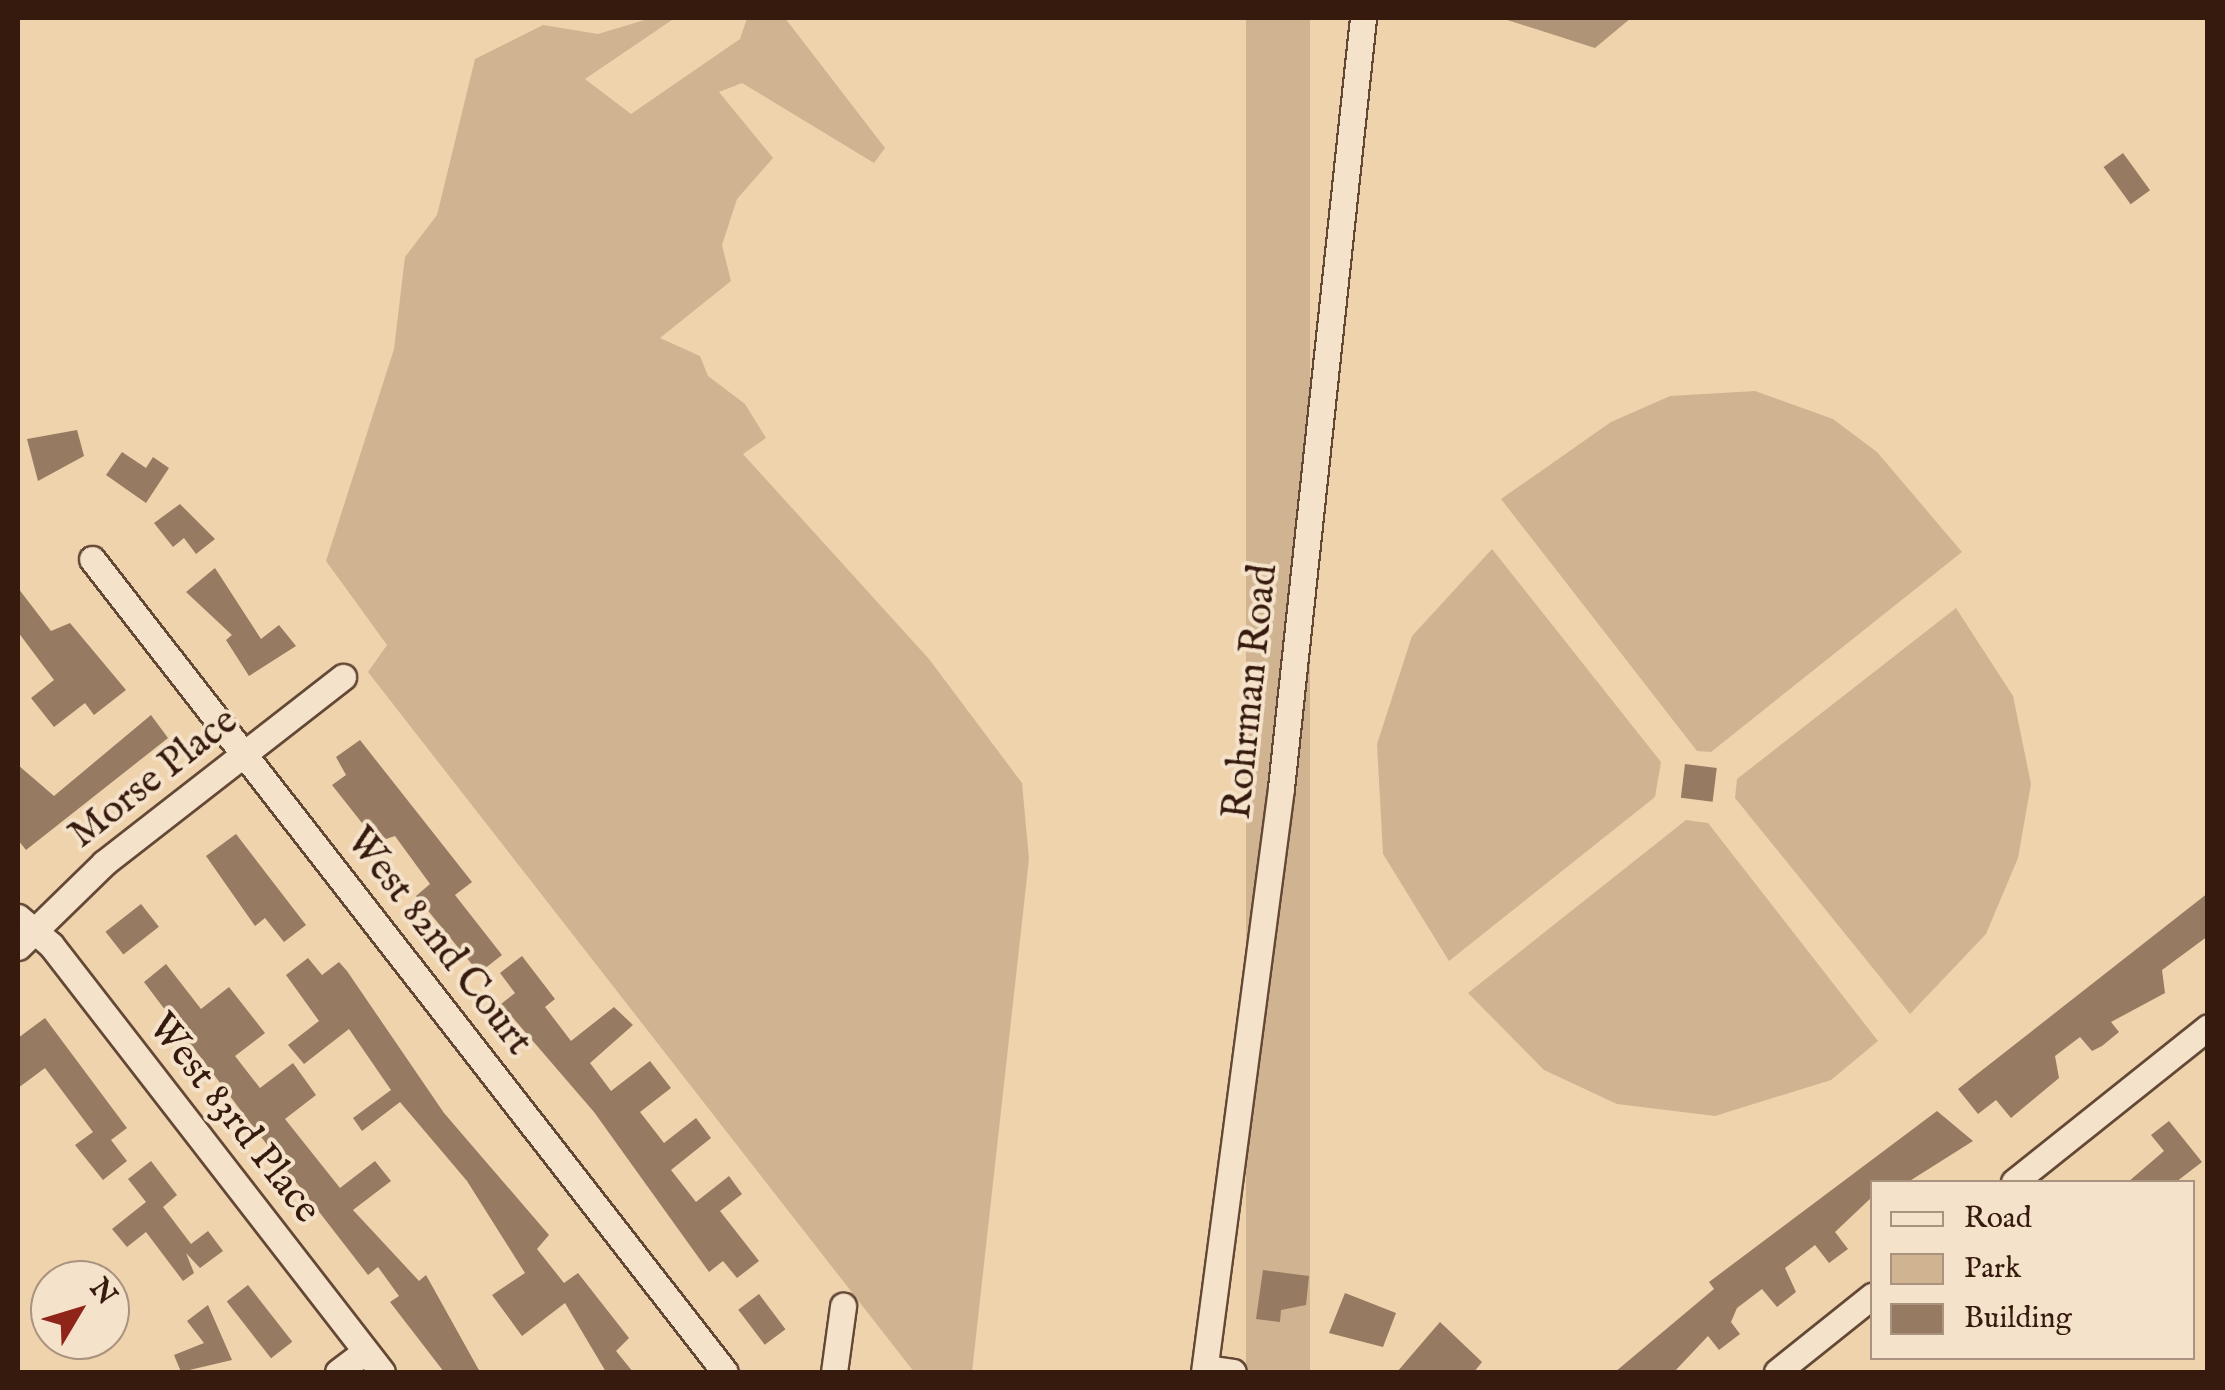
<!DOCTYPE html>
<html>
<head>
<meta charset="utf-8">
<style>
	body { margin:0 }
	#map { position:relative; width:2225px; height:1390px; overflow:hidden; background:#efd3ad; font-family:"IM FELL English",serif }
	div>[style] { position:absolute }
	.green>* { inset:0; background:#d0b492; transform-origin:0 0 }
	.water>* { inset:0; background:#b09477 }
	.building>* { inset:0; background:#967a61; transform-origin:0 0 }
	.roads { filter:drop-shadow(2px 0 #644836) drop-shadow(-2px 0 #644836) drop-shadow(0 2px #644836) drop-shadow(0 -2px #644836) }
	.minor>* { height:25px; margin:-12.5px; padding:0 12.5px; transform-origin:12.5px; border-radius:12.5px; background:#f5e2ca }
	span { translate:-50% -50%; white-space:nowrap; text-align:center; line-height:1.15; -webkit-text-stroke:8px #f5e2ca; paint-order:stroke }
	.street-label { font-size:40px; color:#361a0e }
	.frame { position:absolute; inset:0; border:20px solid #361a0e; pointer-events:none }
	.legend { position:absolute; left:1870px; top:1180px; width:325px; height:180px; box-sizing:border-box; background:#f5e2ca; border:2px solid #a9927f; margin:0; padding:12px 18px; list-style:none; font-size:30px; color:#361a0e }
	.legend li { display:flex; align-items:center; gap:20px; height:50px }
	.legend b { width:50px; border:2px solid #a9927f }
	.north { position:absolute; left:30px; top:1260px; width:100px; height:100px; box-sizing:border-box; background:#f5e2ca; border:2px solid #a9927f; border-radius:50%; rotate:52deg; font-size:28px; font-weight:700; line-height:40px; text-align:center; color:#361a0e }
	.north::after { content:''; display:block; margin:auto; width:35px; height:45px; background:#8f2418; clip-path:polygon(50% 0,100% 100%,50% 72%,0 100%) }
</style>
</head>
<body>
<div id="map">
	<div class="green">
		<i style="clip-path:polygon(651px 18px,675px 18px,585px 79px,631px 114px,740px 39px,747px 18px,785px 18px,885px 148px,874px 163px,742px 83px,719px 92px,773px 158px,737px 199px,722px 245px,731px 281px,660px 338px,700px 356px,708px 376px,745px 404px,766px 438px,743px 454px,929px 659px,1022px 783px,1029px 859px,972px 1372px,914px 1372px,368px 672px,387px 645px,326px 561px,394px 349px,405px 257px,437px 215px,475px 59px,543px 25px,598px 34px)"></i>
		<i style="left:1246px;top:18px;width:64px;height:1366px"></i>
		<i style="clip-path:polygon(1755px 391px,1833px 419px,1877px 452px,1962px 552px,1711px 752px,1697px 751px,1501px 499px,1611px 422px,1670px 396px)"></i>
		<i style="clip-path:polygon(1492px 549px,1661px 762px,1655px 797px,1449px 961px,1383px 854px,1377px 744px,1412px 636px)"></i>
		<i style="clip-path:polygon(1956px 608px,2013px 696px,2031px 784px,2018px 858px,1986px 934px,1910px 1014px,1735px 798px,1737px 779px)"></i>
		<i style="clip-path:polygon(1686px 820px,1708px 823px,1878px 1041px,1831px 1080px,1715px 1116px,1617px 1104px,1544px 1070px,1468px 993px)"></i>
	</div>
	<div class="water">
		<i style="clip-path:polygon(1501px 18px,1631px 18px,1595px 48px)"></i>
	</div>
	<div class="building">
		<i style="left:2123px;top:153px;width:46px;height:24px;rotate:54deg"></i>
		<i style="clip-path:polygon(77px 430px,84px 456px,38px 481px,27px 439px)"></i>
		<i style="clip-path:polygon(122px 452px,146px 468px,153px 457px,169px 468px,146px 503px,106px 475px)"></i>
		<i style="clip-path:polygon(180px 504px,215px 539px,196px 554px,184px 538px,173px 547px,154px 523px)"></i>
		<i style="clip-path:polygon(215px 568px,261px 639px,279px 625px,296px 646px,249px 676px,226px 640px,232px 635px,186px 592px)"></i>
		<i style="clip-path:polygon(18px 588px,51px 631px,70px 623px,126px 690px,94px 715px,85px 703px,54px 727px,31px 698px,54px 680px,18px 632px)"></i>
		<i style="clip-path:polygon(151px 715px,168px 738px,26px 850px,18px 840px,18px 765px,54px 796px)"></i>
		<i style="clip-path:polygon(360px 740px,472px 882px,455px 895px,502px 955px,479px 973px,416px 896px,430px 884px,395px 836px,377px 842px,332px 785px,346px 775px,336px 757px)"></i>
		<i style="left:1685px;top:764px;width:32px;height:34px;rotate:7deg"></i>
		<i style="clip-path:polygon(236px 834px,306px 925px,284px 942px,265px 918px,255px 926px,206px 856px)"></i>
		<i style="clip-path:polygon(2208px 893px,2208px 936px,2162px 970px,2165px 993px,2111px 1022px,2119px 1032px,2102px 1046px,2092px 1051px,2080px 1037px,2055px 1056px,2059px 1078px,2011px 1118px,1996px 1100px,1978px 1114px,1958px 1089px)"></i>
		<i style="left:141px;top:904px;width:29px;height:45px;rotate:52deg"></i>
		<i style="clip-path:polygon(522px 956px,555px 999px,545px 1007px,571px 1041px,614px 1007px,633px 1025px,590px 1063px,611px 1091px,650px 1061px,671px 1088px,640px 1112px,664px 1143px,696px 1118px,711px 1138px,671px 1170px,696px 1202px,729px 1176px,742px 1194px,720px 1211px,759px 1261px,737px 1278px,723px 1261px,709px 1272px,594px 1112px,501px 1004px,515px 993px,500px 973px)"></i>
		<i style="clip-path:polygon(308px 958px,322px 975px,339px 962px,347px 971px,444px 1113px,549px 1235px,537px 1249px,564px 1283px,578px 1273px,629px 1338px,616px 1351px,633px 1372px,606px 1372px,565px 1303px,522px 1336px,492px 1295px,525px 1273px,467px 1181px,400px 1102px,362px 1131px,353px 1118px,391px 1090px,349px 1029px,304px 1064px,288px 1045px,319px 1021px,286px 975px)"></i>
		<i style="clip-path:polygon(166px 964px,201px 1009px,229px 987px,265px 1033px,235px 1056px,260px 1088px,293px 1063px,316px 1095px,285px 1119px,340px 1188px,375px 1161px,391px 1181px,353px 1210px,419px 1281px,426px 1275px,480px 1372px,444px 1372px,390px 1302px,399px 1296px,378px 1267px,368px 1275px,245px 1116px,144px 982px)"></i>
		<i style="clip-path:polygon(45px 1018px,127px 1128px,111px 1140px,127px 1161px,103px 1180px,75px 1145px,93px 1132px,45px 1068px,18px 1088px,18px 1038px)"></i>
		<i style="clip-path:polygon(1937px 1111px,1973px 1141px,1908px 1182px,1872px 1182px,1872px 1197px,1835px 1232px,1848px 1249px,1829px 1263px,1815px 1245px,1785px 1268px,1796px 1292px,1777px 1307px,1762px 1289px,1737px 1308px,1731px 1322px,1740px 1334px,1719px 1350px,1708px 1336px,1674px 1372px,1615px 1372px,1714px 1289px,1709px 1282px)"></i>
		<i style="clip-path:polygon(2169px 1121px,2202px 1162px,2176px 1182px,2128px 1182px,2164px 1151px,2151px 1135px)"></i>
		<i style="clip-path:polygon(151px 1161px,177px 1195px,163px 1207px,191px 1244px,208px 1231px,223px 1251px,200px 1268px,186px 1253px,194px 1273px,183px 1281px,146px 1232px,127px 1247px,112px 1229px,146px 1202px,128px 1179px)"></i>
		<i style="clip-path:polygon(1263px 1270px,1309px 1276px,1306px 1305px,1281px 1310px,1280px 1322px,1256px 1319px)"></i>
		<i style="left:248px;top:1285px;width:72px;height:27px;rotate:52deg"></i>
		<i style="clip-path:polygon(1345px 1293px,1396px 1313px,1383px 1347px,1329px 1333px)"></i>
		<i style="left:759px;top:1294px;width:44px;height:26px;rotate:53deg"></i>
		<i style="clip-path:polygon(208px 1305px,232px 1360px,181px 1372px,174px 1355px,204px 1343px,187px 1321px)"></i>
		<i style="clip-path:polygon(1440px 1322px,1482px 1362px,1474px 1372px,1397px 1372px)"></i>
	</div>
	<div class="roads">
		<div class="minor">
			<i style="left:92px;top:559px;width:1030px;rotate:52.1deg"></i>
			<i style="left:18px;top:917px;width:43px;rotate:40.3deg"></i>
			<i style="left:51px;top:945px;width:540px;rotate:52.22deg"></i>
			<i style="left:18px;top:947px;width:120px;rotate:-44.3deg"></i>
			<i style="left:104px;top:863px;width:303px;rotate:-37.9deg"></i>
			<i style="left:2014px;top:1182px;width:248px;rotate:-38.6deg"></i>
			<i style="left:1205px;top:1368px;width:28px;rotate:8deg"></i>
			<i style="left:338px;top:1372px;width:34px;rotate:-37deg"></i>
			<i style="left:834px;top:1372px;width:67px;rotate:-82.2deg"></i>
			<i style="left:1204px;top:1372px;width:589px;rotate:-82.49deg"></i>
			<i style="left:1281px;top:788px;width:774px;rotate:-83.92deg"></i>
			<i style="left:1777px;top:1372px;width:122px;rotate:-38.7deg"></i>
		</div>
	</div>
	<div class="street-label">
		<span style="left:1252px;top:692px;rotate:-84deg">Rohrman Road</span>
		<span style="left:154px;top:779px;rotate:-38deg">Morse Place</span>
		<span style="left:438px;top:942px;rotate:52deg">West 82nd Court</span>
		<span style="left:233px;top:1119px;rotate:52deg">West 83rd Place</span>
	</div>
	<div class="frame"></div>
	<ul class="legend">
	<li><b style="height:12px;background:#f5e2ca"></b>Road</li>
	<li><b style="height:28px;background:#d0b492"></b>Park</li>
	<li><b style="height:28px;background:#967a61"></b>Building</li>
	</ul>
	<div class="north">N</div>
</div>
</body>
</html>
